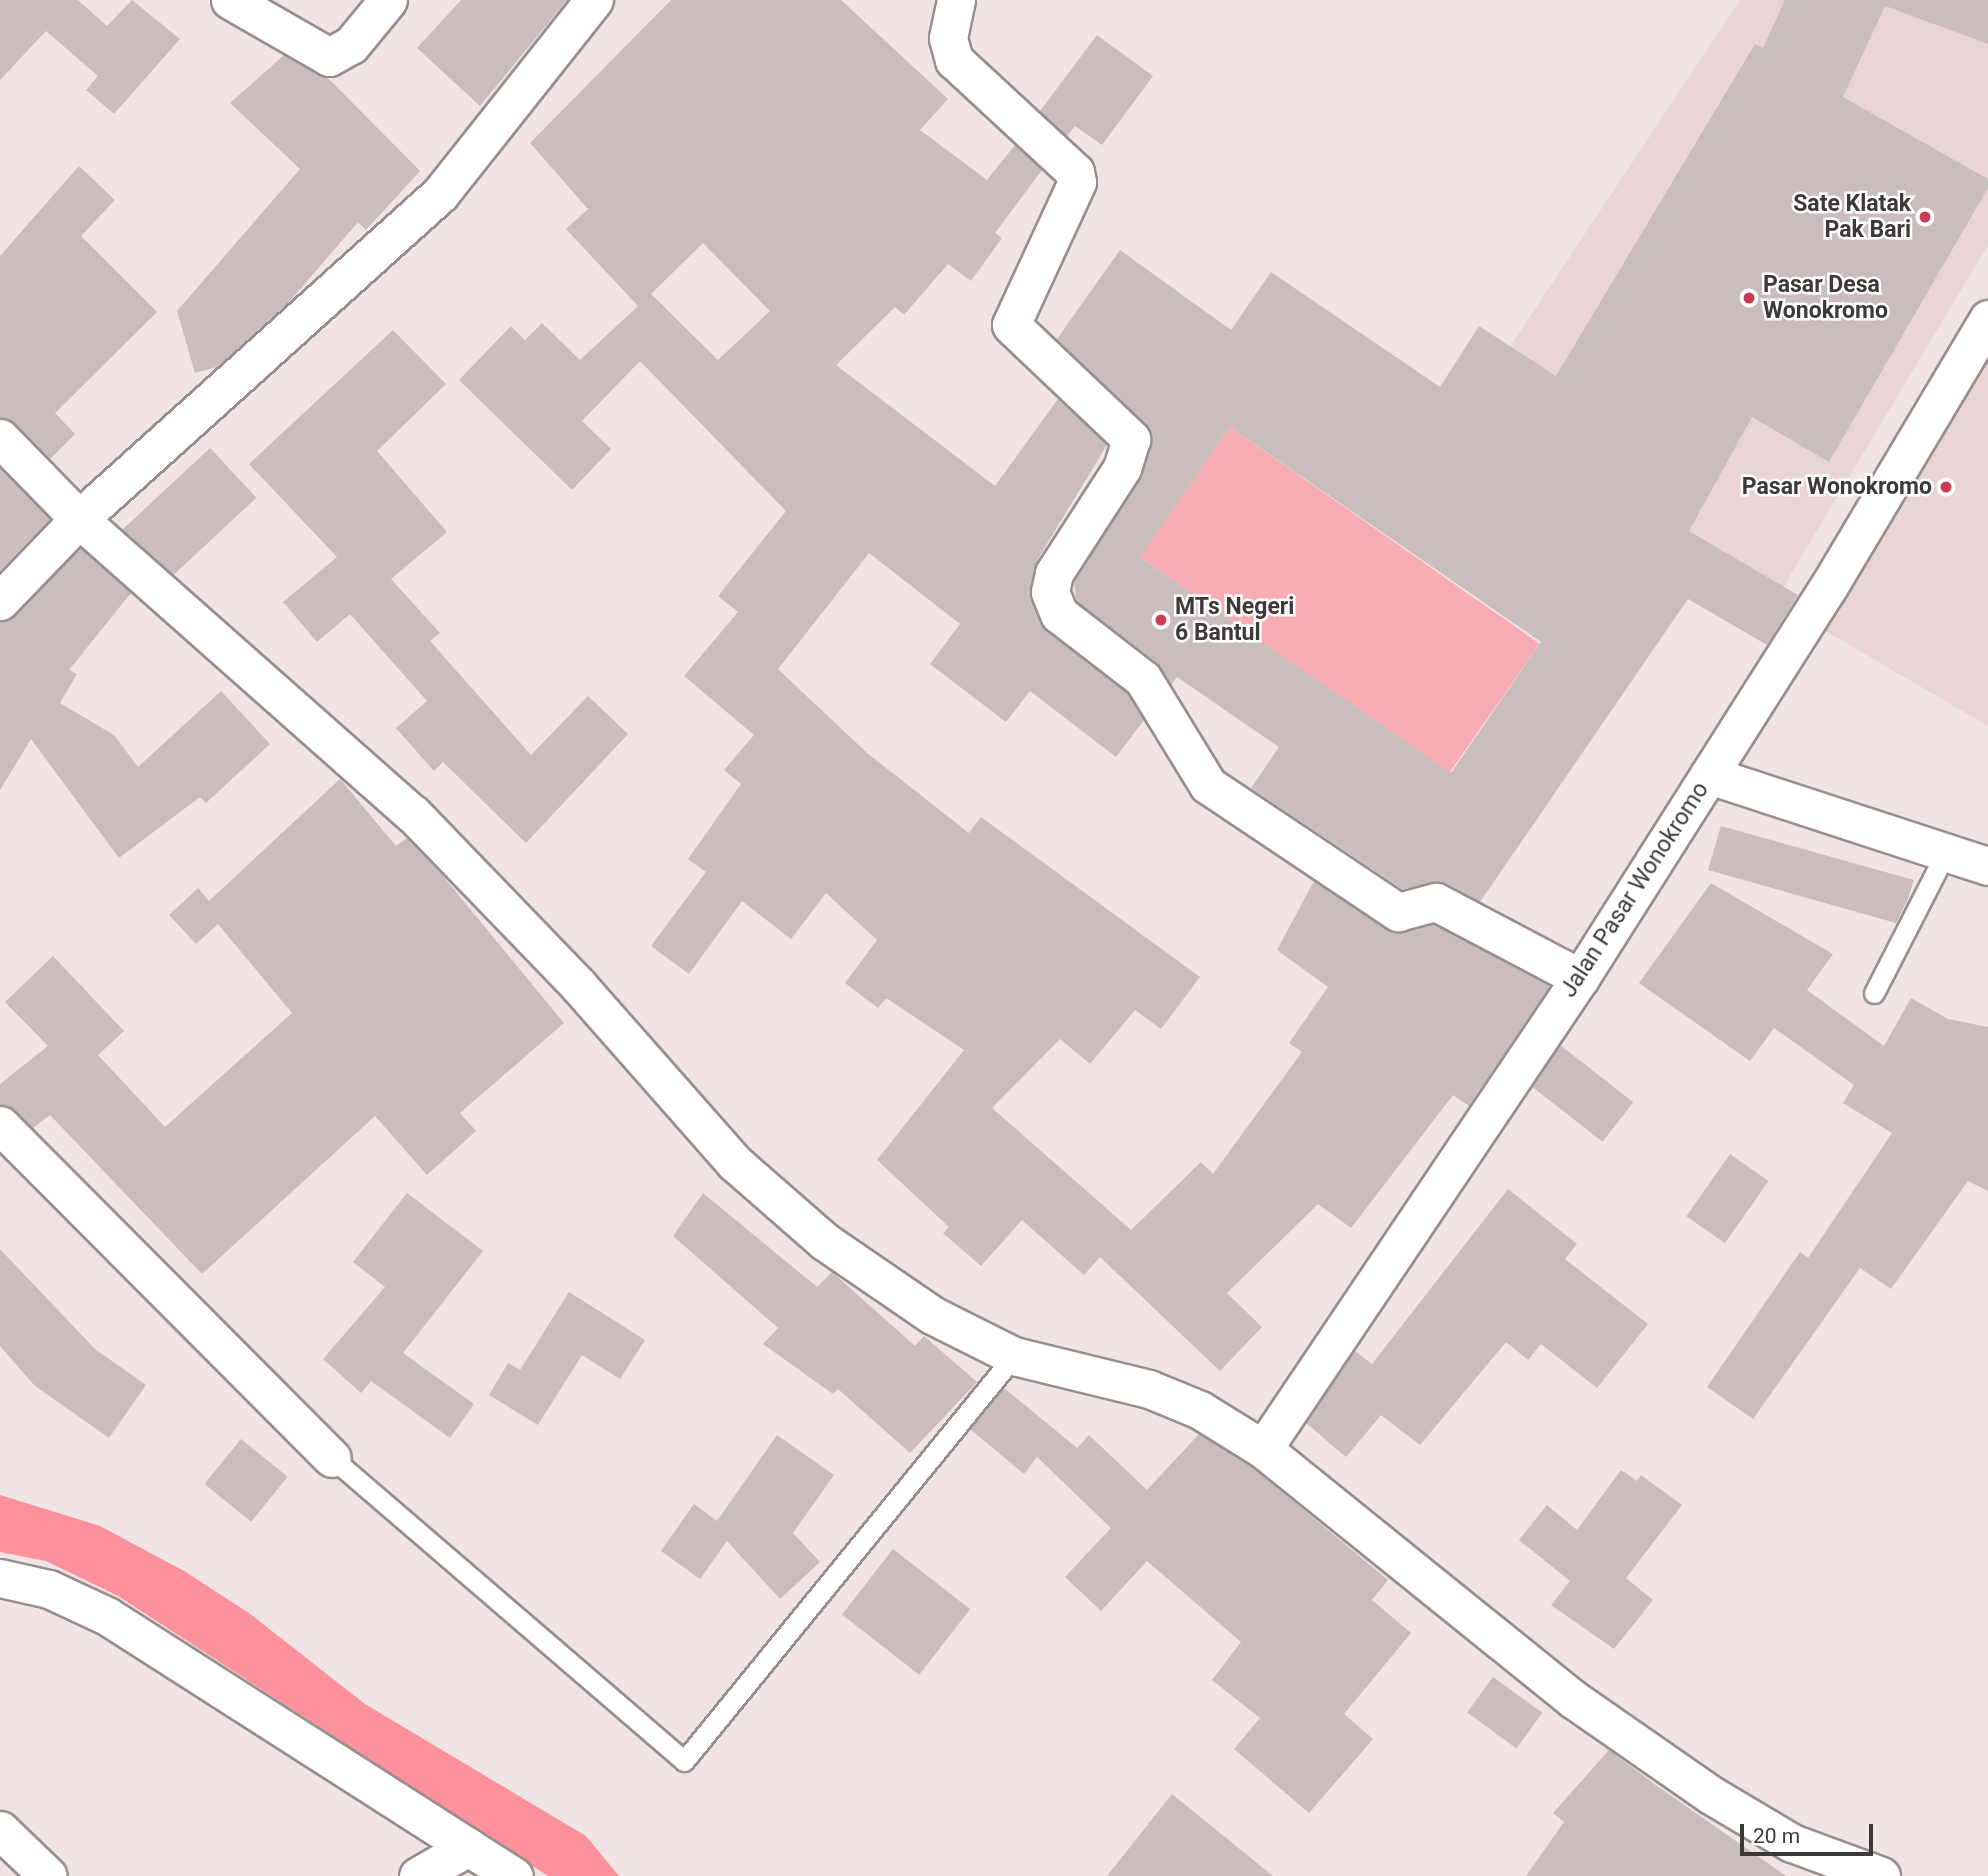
<!DOCTYPE html>
<html>
<head>
<meta charset="utf-8">
<style>
	body { margin:0 }
	#map { position:relative; width:1988px; height:1876px; overflow:hidden; background:#f1e4e5; font-family:Roboto,sans-serif }
	div>[style] { position:absolute }
	.built>* { inset:0; background:#ead5d6 }
	.green>* { inset:0; background:#f8adb2; transform-origin:0 0 }
	.water>* { inset:0; background:#fd919b }
	.building>* { inset:0; background:#cabdbe; transform-origin:0 0 }
	.roads { filter:drop-shadow(2px 0 #998e8e) drop-shadow(-2px 0 #998e8e) drop-shadow(0 2px #998e8e) drop-shadow(0 -2px #998e8e) }
	.service>* { height:19px; margin:-9.5px; padding:0 9.5px; transform-origin:9.5px; border-radius:9.5px; background:#fff }
	.minor>* { height:37px; margin:-18.5px; padding:0 18.5px; transform-origin:18.5px; border-radius:18.5px; background:#fff }
	.dots>* { width:19px; height:19px; translate:-50% -50%; box-sizing:border-box; border:4px solid #fff; border-radius:50% }
	span { translate:-50% -50%; white-space:nowrap; text-align:center; line-height:1.15; -webkit-text-stroke:5px #fff; paint-order:stroke }
	.poi-label { font-size:23px; color:#3e3939; font-weight:700 }
	.right { translate:-100% -50%; text-align:right }
	.left { translate:0 -50%; text-align:left }
	.street-label { font-size:23px; color:#3e3939 }
	.scale { position:absolute; left:1740px; top:1824px; width:133px; height:32px; box-sizing:border-box; border:4px solid #3e3939; border-top:0; padding-left:9px; font-size:21px; line-height:24px; white-space:nowrap; color:#3e3939; -webkit-text-stroke:5px #fff; paint-order:stroke }
</style>
</head>
<body>
<div id="map">
	<div class="built">
		<i style="clip-path:polygon(1740px 0,1988px 0,1988px 245px,1782px 589px,1559px 460px,1596px 396px,1507px 351px)"></i>
		<i style="clip-path:polygon(1988px 344px,1988px 726px,1822px 629px)"></i>
	</div>
	<div class="green">
		<i style="left:1230px;top:427px;width:378px;height:158px;rotate:35deg"></i>
	</div>
	<div class="water">
		<i style="clip-path:polygon(0 1495px,100px 1526px,184px 1571px,249px 1613px,365px 1704px,586px 1836px,619px 1876px,548px 1876px,118px 1596px,46px 1561px,0 1552px)"></i>
	</div>
	<div class="building">
		<i style="clip-path:polygon(0 0,78px 0,107px 26px,132px 0,180px 39px,114px 114px,86px 90px,98px 76px,46px 31px,0 80px)"></i>
		<i style="clip-path:polygon(461px 0,567px 0,480px 106px,417px 48px)"></i>
		<i style="clip-path:polygon(evenodd,671px 0,841px 0,948px 99px,920px 130px,987px 180px,1015px 145px,1042px 170px,995px 233px,1002px 238px,971px 281px,948px 264px,904px 315px,895px 307px,836px 365px,995px 486px,1058px 399px,1107px 445px,1036px 562px,1030px 599px,1046px 630px,1127px 693px,1144px 720px,1116px 757px,1030px 691px,1006px 722px,930px 664px,960px 624px,869px 553px,778px 669px,867px 753px,969px 833px,981px 817px,1200px 977px,1161px 1029px,1135px 1010px,1090px 1064px,1060px 1039px,992px 1108px,1131px 1230px,1201px 1162px,1213px 1174px,1302px 1052px,1289px 1043px,1328px 987px,1277px 950px,1314px 881px,1387px 930px,1433px 924px,1550px 986px,1469px 1106px,1453px 1095px,1351px 1228px,1318px 1204px,1227px 1293px,1262px 1327px,1220px 1371px,1100px 1257px,1084px 1275px,1022px 1220px,981px 1266px,943px 1233px,949px 1227px,877px 1160px,964px 1050px,886px 998px,878px 1008px,845px 983px,877px 940px,826px 893px,791px 939px,742px 901px,689px 974px,651px 946px,706px 872px,688px 859px,741px 784px,724px 770px,754px 735px,684px 676px,738px 612px,718px 596px,786px 511px,640px 361px,582px 421px,611px 449px,572px 490px,459px 380px,511px 326px,525px 340px,542px 323px,580px 360px,638px 306px,566px 229px,588px 209px,530px 143px,671px 0,703px 243px,770px 311px,718px 360px,651px 294px,703px 243px)"></i>
		<i style="clip-path:polygon(evenodd,1785px 0,1988px 0,1988px 44px,1885px 6px,1843px 97px,1988px 179px,1988px 188px,1829px 462px,1752px 417px,1689px 531px,1798px 595px,1767px 645px,1688px 599px,1480px 902px,1445px 883px,1402px 889px,1251px 788px,1279px 747px,1177px 677px,1171px 685px,1156px 662px,1076px 601px,1074px 581px,1140px 479px,1151px 434px,1057px 339px,1120px 250px,1231px 330px,1271px 272px,1440px 387px,1479px 326px,1556px 376px,1755px 44px,1763px 48px,1785px 0,1230px 427px,1541px 642px,1451px 773px,1140px 557px,1230px 427px)"></i>
		<i style="clip-path:polygon(1097px 35px,1153px 76px,1102px 145px,1075px 126px,1067px 136px,1040px 111px)"></i>
		<i style="clip-path:polygon(284px 55px,328px 78px,420px 171px,366px 230px,358px 222px,290px 301px,217px 367px,195px 373px,177px 311px,300px 169px,230px 103px)"></i>
		<i style="clip-path:polygon(79px 166px,115px 200px,81px 236px,157px 312px,55px 413px,75px 434px,50px 459px,15px 423px,0 418px,0 256px)"></i>
		<i style="clip-path:polygon(393px 330px,446px 384px,377px 451px,447px 532px,391px 579px,440px 633px,430px 641px,531px 755px,588px 696px,628px 734px,526px 843px,443px 762px,434px 771px,396px 728px,427px 701px,350px 614px,317px 642px,283px 602px,337px 557px,249px 464px)"></i>
		<i style="left:210px;top:448px;width:68px;height:120px;rotate:47deg"></i>
		<i style="clip-path:polygon(0 468px,50px 519px,0 571px)"></i>
		<i style="clip-path:polygon(80px 548px,131px 593px,69px 670px,77px 674px,60px 703px,114px 735px,138px 767px,221px 691px,270px 744px,206px 803px,200px 797px,119px 858px,31px 739px,0 790px,0 621px,15px 616px)"></i>
		<i style="clip-path:polygon(340px 779px,396px 846px,407px 838px,442px 875px,564px 1023px,460px 1113px,476px 1131px,427px 1175px,375px 1116px,202px 1274px,50px 1115px,33px 1128px,0 1105px,0 1084px,48px 1046px,5px 1002px,53px 956px,124px 1031px,98px 1055px,165px 1127px,292px 1013px,218px 924px,196px 944px,169px 915px,198px 888px,209px 901px)"></i>
		<i style="clip-path:polygon(1721px 826px,1914px 880px,1908px 899px,1896px 923px,1708px 870px)"></i>
		<i style="clip-path:polygon(1711px 883px,1833px 954px,1807px 990px,1884px 1046px,1911px 998px,1948px 1019px,1988px 1027px,1988px 1191px,1968px 1181px,1891px 1289px,1860px 1268px,1753px 1419px,1707px 1387px,1800px 1252px,1808px 1258px,1892px 1133px,1843px 1103px,1854px 1085px,1774px 1028px,1750px 1061px,1639px 983px)"></i>
		<i style="left:1560px;top:1045px;width:93px;height:50px;rotate:38deg"></i>
		<i style="left:1730px;top:1154px;width:47px;height:76px;rotate:35deg"></i>
		<i style="clip-path:polygon(1508px 1189px,1577px 1244px,1565px 1259px,1648px 1324px,1597px 1388px,1541px 1344px,1528px 1360px,1506px 1342px,1420px 1445px,1381px 1415px,1346px 1457px,1306px 1423px,1355px 1351px,1372px 1364px)"></i>
		<i style="clip-path:polygon(407px 1193px,483px 1251px,403px 1353px,474px 1404px,450px 1438px,371px 1381px,361px 1393px,323px 1359px,385px 1287px,353px 1262px)"></i>
		<i style="clip-path:polygon(703px 1193px,817px 1287px,832px 1272px,915px 1346px,924px 1336px,977px 1382px,910px 1453px,838px 1389px,833px 1394px,763px 1344px,778px 1328px,673px 1236px)"></i>
		<i style="clip-path:polygon(0 1249px,95px 1349px,146px 1385px,109px 1438px,34px 1385px,0 1346px)"></i>
		<i style="clip-path:polygon(569px 1292px,645px 1340px,620px 1379px,582px 1355px,538px 1425px,489px 1395px,508px 1363px,520px 1370px)"></i>
		<i style="clip-path:polygon(1004px 1388px,1077px 1448px,1089px 1435px,1147px 1490px,1199px 1434px,1251px 1466px,1388px 1580px,1372px 1600px,1411px 1633px,1344px 1714px,1373px 1739px,1309px 1813px,1234px 1749px,1260px 1718px,1212px 1680px,1241px 1642px,1147px 1561px,1101px 1611px,1065px 1577px,1111px 1528px,1037px 1457px,1024px 1474px,970px 1429px)"></i>
		<i style="clip-path:polygon(777px 1435px,834px 1475px,793px 1533px,820px 1562px,780px 1599px,727px 1541px,700px 1579px,661px 1551px,694px 1504px,717px 1521px)"></i>
		<i style="left:241px;top:1439px;width:60px;height:58px;rotate:39deg"></i>
		<i style="clip-path:polygon(1621px 1470px,1637px 1481px,1641px 1475px,1682px 1505px,1626px 1578px,1653px 1600px,1614px 1649px,1551px 1605px,1570px 1581px,1519px 1540px,1547px 1505px,1577px 1530px)"></i>
		<i style="left:893px;top:1549px;width:98px;height:83px;rotate:38deg"></i>
		<i style="left:1493px;top:1677px;width:61px;height:44px;rotate:36deg"></i>
		<i style="clip-path:polygon(1609px 1750px,1657px 1786px,1786px 1876px,1526px 1876px,1564px 1822px,1553px 1813px)"></i>
		<i style="clip-path:polygon(1172px 1794px,1273px 1876px,1107px 1876px)"></i>
	</div>
	<div class="roads">
		<div class="service">
			<i style="left:1874px;top:993px;width:158px;rotate:-62.9deg"></i>
			<i style="left:332px;top:1458px;width:464px;rotate:40.7deg"></i>
			<i style="left:684px;top:1761px;width:522px;rotate:-50.83deg"></i>
		</div>
		<div class="minor">
			<i style="left:230px;top:0;width:114px;rotate:29.9deg"></i>
			<i style="left:329px;top:57px;width:25px;rotate:-29deg"></i>
			<i style="left:351px;top:45px;width:58px;rotate:-50.6deg"></i>
			<i style="left:956px;top:0;width:39px;rotate:102deg"></i>
			<i style="left:948px;top:38px;width:23px;rotate:75deg"></i>
			<i style="left:954px;top:60px;width:165px;rotate:42.8deg"></i>
			<i style="left:1075px;top:172px;width:10px;rotate:79deg"></i>
			<i style="left:1077px;top:182px;width:157px;rotate:114.8deg"></i>
			<i style="left:1011px;top:325px;width:166px;rotate:43.5deg"></i>
			<i style="left:1131px;top:439px;width:30px;rotate:107deg"></i>
			<i style="left:1122px;top:468px;width:125px;rotate:122.9deg"></i>
			<i style="left:1054px;top:573px;width:19px;rotate:102deg"></i>
			<i style="left:1050px;top:592px;width:24px;rotate:68deg"></i>
			<i style="left:1059px;top:614px;width:106px;rotate:37.7deg"></i>
			<i style="left:1143px;top:679px;width:124px;rotate:58.5deg"></i>
			<i style="left:1208px;top:785px;width:229px;rotate:33.8deg"></i>
			<i style="left:1398px;top:912px;width:39px;rotate:-15deg"></i>
			<i style="left:1436px;top:902px;width:163px;rotate:27.8deg"></i>
			<i style="left:0;top:438px;width:113px;rotate:45.7deg"></i>
			<i style="left:79px;top:519px;width:446px;rotate:41.5deg"></i>
			<i style="left:413px;top:814px;width:238px;rotate:46deg"></i>
			<i style="left:578px;top:985px;width:237px;rotate:48.6deg"></i>
			<i style="left:735px;top:1163px;width:118px;rotate:41.2deg"></i>
			<i style="left:824px;top:1241px;width:131px;rotate:34.4deg"></i>
			<i style="left:932px;top:1315px;width:92px;rotate:26.6deg"></i>
			<i style="left:1014px;top:1356px;width:139px;rotate:13.7deg"></i>
			<i style="left:1149px;top:1389px;width:55px;rotate:22.4deg"></i>
			<i style="left:1200px;top:1410px;width:74px;rotate:31.8deg"></i>
			<i style="left:1263px;top:1449px;width:398px;rotate:38.9deg"></i>
			<i style="left:1573px;top:1699px;width:168px;rotate:34.8deg"></i>
			<i style="left:1711px;top:1795px;width:94px;rotate:30.7deg"></i>
			<i style="left:1792px;top:1843px;width:95px;rotate:20.3deg"></i>
			<i style="left:0;top:601px;width:114px;rotate:-46.1deg"></i>
			<i style="left:79px;top:519px;width:486px;rotate:-42deg"></i>
			<i style="left:440px;top:194px;width:248px;rotate:-51.6deg"></i>
			<i style="left:1709px;top:775px;width:293px;rotate:18.1deg"></i>
			<i style="left:0;top:1125px;width:470px;rotate:45.1deg"></i>
			<i style="left:1263px;top:1449px;width:568px;rotate:-56.06deg"></i>
			<i style="left:1580px;top:978px;width:464px;rotate:-57.6deg"></i>
			<i style="left:1829px;top:586px;width:311px;rotate:-59.2deg"></i>
			<i style="left:0;top:1578px;width:50px;rotate:12.7deg"></i>
			<i style="left:49px;top:1589px;width:64px;rotate:25deg"></i>
			<i style="left:107px;top:1616px;width:483px;rotate:32.6deg"></i>
			<i style="left:0;top:1830px;width:66px;rotate:43.8deg"></i>
			<i style="left:418px;top:1876px;width:58px;rotate:-30.1deg"></i>
		</div>
	</div>
	<div class="dots">
		<i style="left:1925px;top:217px;background:#cb3b56"></i>
		<i style="left:1749px;top:298px;background:#cb3b56"></i>
		<i style="left:1946px;top:487px;background:#cb3b56"></i>
		<i style="left:1161px;top:620px;background:#cb3b56"></i>
	</div>
	<div class="poi-label">
		<span class="right" style="left:1911px;top:217px">Sate Klatak<br>Pak Bari</span>
		<span class="left" style="left:1763px;top:298px">Pasar Desa<br>Wonokromo</span>
		<span class="right" style="left:1932px;top:487px">Pasar Wonokromo</span>
		<span class="left" style="left:1175px;top:620px">MTs Negeri<br>6 Bantul</span>
	</div>
	<div class="street-label">
		<span style="left:1635px;top:890px;rotate:-57deg">Jalan Pasar Wonokromo</span>
	</div>
	<div class="scale">20 m</div>
</div>
</body>
</html>
